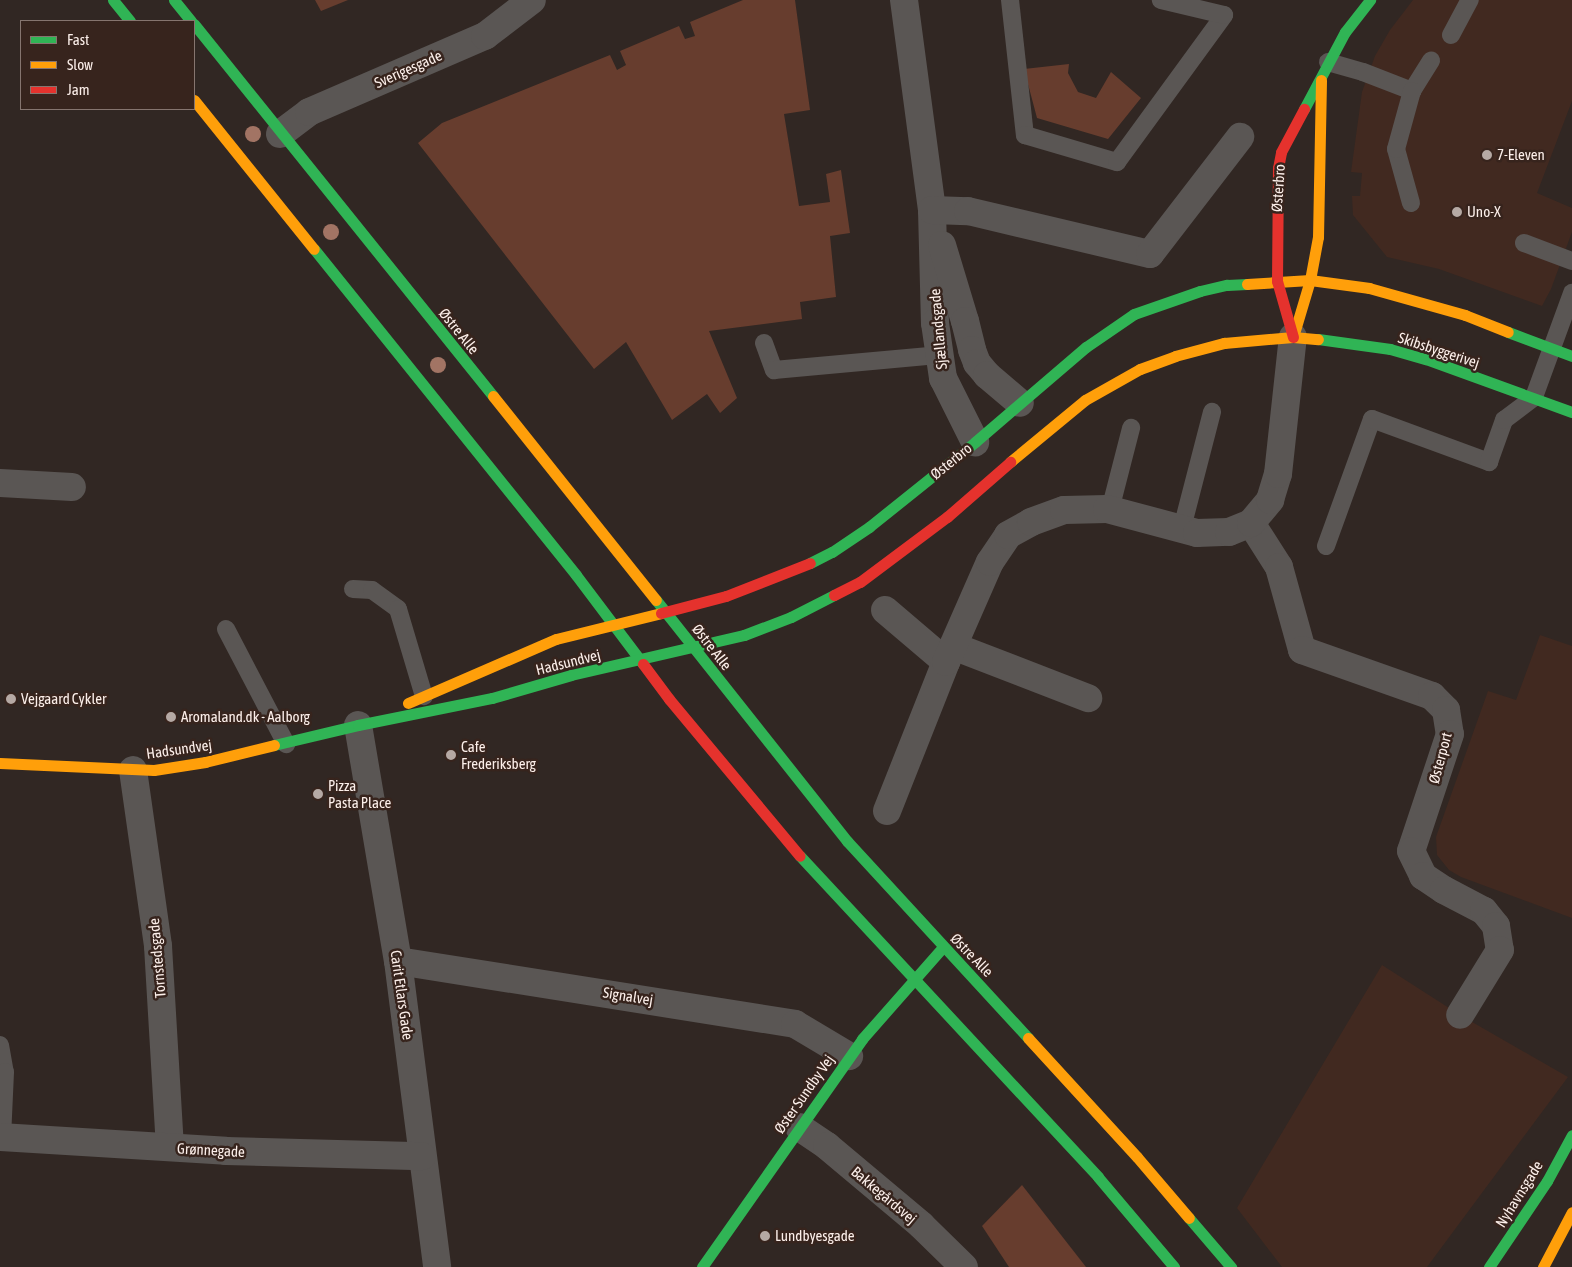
<!DOCTYPE html>
<html>
<head>
<meta charset="utf-8">
<style>
	body { margin:0 }
	#map { position:relative; width:1572px; height:1267px; overflow:hidden; background:#312723; font-family:"Asap Condensed",sans-serif }
	div>[style] { position:absolute }
	.built>* { inset:0; background:#412920 }
	.green>* { inset:0; background:#673d2e }
	.lane>* { height:18px; margin:-9px; padding:0 9px; transform-origin:9px; border-radius:9px; background:#5a5654 }
	.street>* { height:28px; margin:-14px; padding:0 14px; transform-origin:14px; border-radius:14px; background:#5a5654 }
	.fast>* { height:11px; margin:-5.5px; padding:0 5.5px; transform-origin:5.5px; border-radius:5.5px; background:#30b455 }
	.slow>* { height:11px; margin:-5.5px; padding:0 5.5px; transform-origin:5.5px; border-radius:5.5px; background:#ff9f0a }
	.jam>* { height:11px; margin:-5.5px; padding:0 5.5px; transform-origin:5.5px; border-radius:5.5px; background:#e5322d }
	.trees>* { width:16px; height:16px; margin:-8px; border-radius:50%; background:#a27464 }
	.dots>* { width:14px; height:14px; translate:-50% -50%; box-sizing:border-box; border:2px solid #37241d; border-radius:50% }
	span { translate:-50% -50%; white-space:nowrap; text-align:center; line-height:1.15; -webkit-text-stroke:5px #37241d; paint-order:stroke }
	.street-label { font-size:15px; color:#fcefea }
	.poi-label { font-size:15px; color:#fcefea }
	.left { translate:0 -50%; text-align:left }
	.legend { position:absolute; left:20px; top:20px; width:175px; height:90px; box-sizing:border-box; background:#37241d; border:1px solid #86756f; margin:0; padding:6px 9px; list-style:none; font-size:15px; color:#fcefea }
	.legend li { display:flex; align-items:center; gap:10px; height:25px }
	.legend b { width:25px; border:1px solid #86756f }
</style>
</head>
<body>
<div id="map">
	<div class="built">
		<i style="clip-path:polygon(1413px 0,1572px 0,1572px 101px,1537px 193px,1572px 208px,1572px 232px,1551px 289px,1542px 306px,1439px 269px,1387px 257px,1353px 215px,1352px 196px,1360px 196px,1362px 173px,1351px 172px,1362px 92px,1375px 56px,1390px 30px)"></i>
		<i style="clip-path:polygon(1540px 635px,1572px 646px,1572px 918px,1461px 877px,1449px 870px,1437px 855px,1436px 837px,1488px 691px,1516px 700px)"></i>
		<i style="clip-path:polygon(1382px 965px,1460px 1015px,1568px 1077px,1427px 1267px,1282px 1267px,1237px 1208px)"></i>
	</div>
	<div class="green">
		<i style="clip-path:polygon(315px 0,348px 0,321px 11px)"></i>
		<i style="clip-path:polygon(743px 0,795px 0,810px 110px,784px 114px,799px 206px,830px 202px,826px 174px,841px 170px,850px 233px,830px 236px,836px 297px,800px 302px,802px 319px,709px 331px,737px 398px,720px 413px,707px 394px,672px 420px,626px 342px,594px 369px,418px 143px,442px 123px,610px 55px,617px 70px,626px 65px,620px 51px,679px 26px,685px 39px,695px 36px,690px 22px)"></i>
		<i style="clip-path:polygon(1069px 64px,1068px 73px,1078px 92px,1096px 98px,1111px 72px,1141px 98px,1108px 139px,1037px 118px,1024px 69px)"></i>
		<i style="clip-path:polygon(1022px 1185px,1086px 1267px,1009px 1267px,982px 1226px)"></i>
	</div>
	<div class="lane">
		<i style="left:1010px;top:0;width:136px;rotate:83.7deg"></i>
		<i style="left:1025px;top:135px;width:96px;rotate:16.4deg"></i>
		<i style="left:1117px;top:162px;width:182px;rotate:-53.9deg"></i>
		<i style="left:1224px;top:15px;width:65px;rotate:-166.6deg"></i>
		<i style="left:1451px;top:35px;width:40px;rotate:-62deg"></i>
		<i style="left:1328px;top:62px;width:36px;rotate:16deg"></i>
		<i style="left:1363px;top:72px;width:53px;rotate:21.2deg"></i>
		<i style="left:1412px;top:91px;width:36px;rotate:-58deg"></i>
		<i style="left:1411px;top:203px;width:56px;rotate:-105.5deg"></i>
		<i style="left:1396px;top:149px;width:60px;rotate:-74.6deg"></i>
		<i style="left:1524px;top:243px;width:51px;rotate:20.6deg"></i>
		<i style="left:764px;top:343px;width:29px;rotate:70deg"></i>
		<i style="left:774px;top:370px;width:167px;rotate:-5.2deg"></i>
		<i style="left:1110px;top:510px;width:85px;rotate:-75.6deg"></i>
		<i style="left:1182px;top:528px;width:120px;rotate:-75.5deg"></i>
		<i style="left:1326px;top:546px;width:135px;rotate:-70.1deg"></i>
		<i style="left:1372px;top:419px;width:125px;rotate:20.2deg"></i>
		<i style="left:1489px;top:462px;width:45px;rotate:-70.3deg"></i>
		<i style="left:1504px;top:420px;width:38px;rotate:-37deg"></i>
		<i style="left:1534px;top:397px;width:111px;rotate:-69.9deg"></i>
		<i style="left:353px;top:589px;width:19px;rotate:3deg"></i>
		<i style="left:372px;top:590px;width:32px;rotate:36deg"></i>
		<i style="left:398px;top:609px;width:91px;rotate:73.4deg"></i>
		<i style="left:226px;top:629px;width:130px;rotate:62.4deg"></i>
		<i style="left:0;top:1045px;width:27px;rotate:80deg"></i>
		<i style="left:5px;top:1072px;width:65px;rotate:92.6deg"></i>
	</div>
	<div class="street">
		<i style="left:904px;top:0;width:212px;rotate:82.4deg"></i>
		<i style="left:932px;top:210px;width:113px;rotate:88.5deg"></i>
		<i style="left:935px;top:323px;width:56px;rotate:81.7deg"></i>
		<i style="left:943px;top:378px;width:72px;rotate:63.4deg"></i>
		<i style="left:280px;top:134px;width:36px;rotate:-37deg"></i>
		<i style="left:309px;top:112px;width:192px;rotate:-23.4deg"></i>
		<i style="left:485px;top:36px;width:59px;rotate:-37.5deg"></i>
		<i style="left:932px;top:210px;width:36px;rotate:2deg"></i>
		<i style="left:968px;top:211px;width:187px;rotate:13.3deg"></i>
		<i style="left:1150px;top:254px;width:148px;rotate:-52.4deg"></i>
		<i style="left:942px;top:245px;width:79px;rotate:73.2deg"></i>
		<i style="left:965px;top:321px;width:30px;rotate:76deg"></i>
		<i style="left:972px;top:350px;width:14px;rotate:69deg"></i>
		<i style="left:977px;top:363px;width:16px;rotate:50deg"></i>
		<i style="left:987px;top:375px;width:43px;rotate:40.3deg"></i>
		<i style="left:0;top:483px;width:72px;rotate:3.2deg"></i>
		<i style="left:1251px;top:523px;width:52px;rotate:57.5deg"></i>
		<i style="left:1279px;top:567px;width:86px;rotate:74.5deg"></i>
		<i style="left:1302px;top:650px;width:138px;rotate:19.5deg"></i>
		<i style="left:1432px;top:696px;width:20px;rotate:45deg"></i>
		<i style="left:1446px;top:710px;width:24px;rotate:81deg"></i>
		<i style="left:1450px;top:734px;width:123px;rotate:108.4deg"></i>
		<i style="left:1411px;top:851px;width:28px;rotate:64deg"></i>
		<i style="left:1423px;top:876px;width:25px;rotate:34deg"></i>
		<i style="left:1444px;top:890px;width:45px;rotate:27.7deg"></i>
		<i style="left:1484px;top:911px;width:19px;rotate:51deg"></i>
		<i style="left:1496px;top:926px;width:24px;rotate:81deg"></i>
		<i style="left:1500px;top:950px;width:76px;rotate:121.6deg"></i>
		<i style="left:885px;top:610px;width:80px;rotate:40.4deg"></i>
		<i style="left:953px;top:646px;width:145px;rotate:21.1deg"></i>
		<i style="left:358px;top:725px;width:239px;rotate:80.4deg"></i>
		<i style="left:398px;top:961px;width:308px;rotate:82.7deg"></i>
		<i style="left:133px;top:770px;width:178px;rotate:81.9deg"></i>
		<i style="left:158px;top:946px;width:201px;rotate:86.6deg"></i>
		<i style="left:887px;top:811px;width:160px;rotate:-68.4deg"></i>
		<i style="left:946px;top:662px;width:109px;rotate:-66.3deg"></i>
		<i style="left:990px;top:562px;width:32px;rotate:-56deg"></i>
		<i style="left:1008px;top:535px;width:26px;rotate:-29deg"></i>
		<i style="left:1031px;top:522px;width:35px;rotate:-20deg"></i>
		<i style="left:1064px;top:510px;width:43px;rotate:-1.3deg"></i>
		<i style="left:1107px;top:509px;width:93px;rotate:14.9deg"></i>
		<i style="left:1197px;top:533px;width:32px;rotate:-2deg"></i>
		<i style="left:1229px;top:532px;width:24px;rotate:-22deg"></i>
		<i style="left:1251px;top:523px;width:30px;rotate:-50deg"></i>
		<i style="left:1270px;top:500px;width:27px;rotate:-73deg"></i>
		<i style="left:1278px;top:474px;width:138px;rotate:-83.8deg"></i>
		<i style="left:398px;top:961px;width:402px;rotate:9deg"></i>
		<i style="left:795px;top:1024px;width:63px;rotate:30.7deg"></i>
		<i style="left:799px;top:1127px;width:34px;rotate:34deg"></i>
		<i style="left:827px;top:1146px;width:123px;rotate:40deg"></i>
		<i style="left:921px;top:1225px;width:60px;rotate:44.3deg"></i>
		<i style="left:0;top:1137px;width:226px;rotate:3.5deg"></i>
		<i style="left:226px;top:1151px;width:196px;rotate:1.5deg"></i>
	</div>
	<div class="fast">
		<i style="left:113px;top:0;width:27px;rotate:51deg"></i>
		<i style="left:174px;top:0;width:27px;rotate:51deg"></i>
		<i style="left:194px;top:24px;width:477px;rotate:51.2deg"></i>
		<i style="left:1304px;top:109px;width:87px;rotate:-62deg"></i>
		<i style="left:1345px;top:32px;width:41px;rotate:-52deg"></i>
		<i style="left:314px;top:249px;width:418px;rotate:51.2deg"></i>
		<i style="left:576px;top:575px;width:111px;rotate:53deg"></i>
		<i style="left:1508px;top:332px;width:68px;rotate:20.6deg"></i>
		<i style="left:1318px;top:339px;width:73px;rotate:7.9deg"></i>
		<i style="left:1390px;top:349px;width:37px;rotate:16deg"></i>
		<i style="left:1426px;top:359px;width:155px;rotate:20deg"></i>
		<i style="left:810px;top:563px;width:25px;rotate:-27deg"></i>
		<i style="left:832px;top:552px;width:45px;rotate:-34deg"></i>
		<i style="left:869px;top:527px;width:136px;rotate:-38.7deg"></i>
		<i style="left:975px;top:442px;width:146px;rotate:-40.6deg"></i>
		<i style="left:1086px;top:347px;width:58px;rotate:-34.5deg"></i>
		<i style="left:1134px;top:314px;width:70px;rotate:-19.2deg"></i>
		<i style="left:1200px;top:291px;width:28px;rotate:-13deg"></i>
		<i style="left:1227px;top:285px;width:20px;rotate:-3deg"></i>
		<i style="left:656px;top:600px;width:308px;rotate:51.6deg"></i>
		<i style="left:847px;top:841px;width:268px;rotate:47.4deg"></i>
		<i style="left:274px;top:745px;width:86px;rotate:-13.4deg"></i>
		<i style="left:358px;top:725px;width:137px;rotate:-11.4deg"></i>
		<i style="left:492px;top:698px;width:82px;rotate:-16.2deg"></i>
		<i style="left:571px;top:675px;width:178px;rotate:-13deg"></i>
		<i style="left:744px;top:635px;width:50px;rotate:-21deg"></i>
		<i style="left:791px;top:617px;width:48px;rotate:-27.1deg"></i>
		<i style="left:800px;top:856px;width:438px;rotate:47.1deg"></i>
		<i style="left:1098px;top:1177px;width:118px;rotate:49.8deg"></i>
		<i style="left:1189px;top:1218px;width:65px;rotate:49.4deg"></i>
		<i style="left:702px;top:1267px;width:279px;rotate:-54.9deg"></i>
		<i style="left:862px;top:1039px;width:123px;rotate:-48.6deg"></i>
		<i style="left:1489px;top:1267px;width:104px;rotate:-56deg"></i>
		<i style="left:1547px;top:1181px;width:52px;rotate:-61.5deg"></i>
	</div>
	<div class="slow">
		<i style="left:194px;top:100px;width:191px;rotate:51.2deg"></i>
		<i style="left:1247px;top:284px;width:63px;rotate:-3.6deg"></i>
		<i style="left:1310px;top:280px;width:60px;rotate:7.7deg"></i>
		<i style="left:1369px;top:288px;width:100px;rotate:15.7deg"></i>
		<i style="left:1465px;top:315px;width:46px;rotate:21.6deg"></i>
		<i style="left:1293px;top:337px;width:59px;rotate:-73.4deg"></i>
		<i style="left:1310px;top:280px;width:44px;rotate:-79.5deg"></i>
		<i style="left:1318px;top:237px;width:157px;rotate:-88.9deg"></i>
		<i style="left:493px;top:396px;width:261px;rotate:51.4deg"></i>
		<i style="left:1010px;top:462px;width:97px;rotate:-39.6deg"></i>
		<i style="left:1085px;top:400px;width:63px;rotate:-29.4deg"></i>
		<i style="left:1140px;top:369px;width:37px;rotate:-20deg"></i>
		<i style="left:1175px;top:356px;width:51px;rotate:-14.9deg"></i>
		<i style="left:1224px;top:343px;width:69px;rotate:-5deg"></i>
		<i style="left:1293px;top:337px;width:25px;rotate:5deg"></i>
		<i style="left:408px;top:703px;width:161px;rotate:-23.4deg"></i>
		<i style="left:556px;top:639px;width:108px;rotate:-13.9deg"></i>
		<i style="left:0;top:763px;width:154px;rotate:2.6deg"></i>
		<i style="left:154px;top:770px;width:52px;rotate:-8.9deg"></i>
		<i style="left:205px;top:762px;width:71px;rotate:-13.8deg"></i>
		<i style="left:1028px;top:1038px;width:161px;rotate:47.5deg"></i>
		<i style="left:1137px;top:1157px;width:80px;rotate:49.6deg"></i>
		<i style="left:1543px;top:1267px;width:62px;rotate:-62.2deg"></i>
	</div>
	<div class="jam">
		<i style="left:1293px;top:337px;width:58px;rotate:-105.9deg"></i>
		<i style="left:1277px;top:281px;width:113px;rotate:-89.5deg"></i>
		<i style="left:1278px;top:168px;width:16px;rotate:-79deg"></i>
		<i style="left:1281px;top:152px;width:49px;rotate:-61.9deg"></i>
		<i style="left:834px;top:595px;width:29px;rotate:-27deg"></i>
		<i style="left:860px;top:582px;width:109px;rotate:-36.8deg"></i>
		<i style="left:947px;top:517px;width:84px;rotate:-41.1deg"></i>
		<i style="left:661px;top:613px;width:67px;rotate:-14.7deg"></i>
		<i style="left:726px;top:596px;width:90px;rotate:-21.4deg"></i>
		<i style="left:643px;top:664px;width:44px;rotate:53.4deg"></i>
		<i style="left:669px;top:699px;width:204px;rotate:50.2deg"></i>
	</div>
	<div class="trees">
		<i style="left:253px;top:134px"></i>
		<i style="left:331px;top:232px"></i>
		<i style="left:438px;top:365px"></i>
	</div>
	<div class="dots">
		<i style="left:1487px;top:155px;background:#b5a9a4"></i>
		<i style="left:1457px;top:212px;background:#b5a9a4"></i>
		<i style="left:11px;top:699px;background:#b5a9a4"></i>
		<i style="left:171px;top:717px;background:#b5a9a4"></i>
		<i style="left:451px;top:755px;background:#b5a9a4"></i>
		<i style="left:318px;top:794px;background:#b5a9a4"></i>
		<i style="left:765px;top:1236px;background:#b5a9a4"></i>
	</div>
	<div class="street-label">
		<span style="left:408px;top:69px;rotate:-24deg">Sverigesgade</span>
		<span style="left:1278px;top:188px;rotate:-86deg">Østerbro</span>
		<span style="left:938px;top:329px;rotate:-95deg">Sjællandsgade</span>
		<span style="left:459px;top:331px;rotate:51deg">Østre Alle</span>
		<span style="left:1439px;top:350px;rotate:18deg">Skibsbyggerivej</span>
		<span style="left:951px;top:461px;rotate:-39deg">Østerbro</span>
		<span style="left:712px;top:647px;rotate:52deg">Østre Alle</span>
		<span style="left:568px;top:662px;rotate:-14deg">Hadsundvej</span>
		<span style="left:179px;top:749px;rotate:-8deg">Hadsundvej</span>
		<span style="left:1440px;top:758px;rotate:-75deg">Østerport</span>
		<span style="left:972px;top:955px;rotate:46deg">Østre Alle</span>
		<span style="left:157px;top:958px;rotate:-95deg">Tornstedsgade</span>
		<span style="left:402px;top:995px;rotate:82deg">Carit Etlars Gade</span>
		<span style="left:628px;top:996px;rotate:9deg">Signalvej</span>
		<span style="left:804px;top:1094px;rotate:-55deg">Øster Sundby Vej</span>
		<span style="left:211px;top:1150px;rotate:3deg">Grønnegade</span>
		<span style="left:1519px;top:1194px;rotate:-58deg">Nyhavnsgade</span>
		<span style="left:884px;top:1195px;rotate:40deg">Bakkegårdsvej</span>
	</div>
	<div class="poi-label">
		<span class="left" style="left:1497px;top:155px">7-Eleven</span>
		<span class="left" style="left:1467px;top:212px">Uno-X</span>
		<span class="left" style="left:21px;top:699px">Vejgaard Cykler</span>
		<span class="left" style="left:181px;top:717px">Aromaland.dk - Aalborg</span>
		<span class="left" style="left:461px;top:755px">Cafe<br>Frederiksberg</span>
		<span class="left" style="left:328px;top:794px">Pizza<br>Pasta Place</span>
		<span class="left" style="left:775px;top:1236px">Lundbyesgade</span>
	</div>
	<ul class="legend">
	<li><b style="height:6px;background:#30b455"></b>Fast</li>
	<li><b style="height:6px;background:#ff9f0a"></b>Slow</li>
	<li><b style="height:6px;background:#e5322d"></b>Jam</li>
	</ul>
</div>
</body>
</html>
